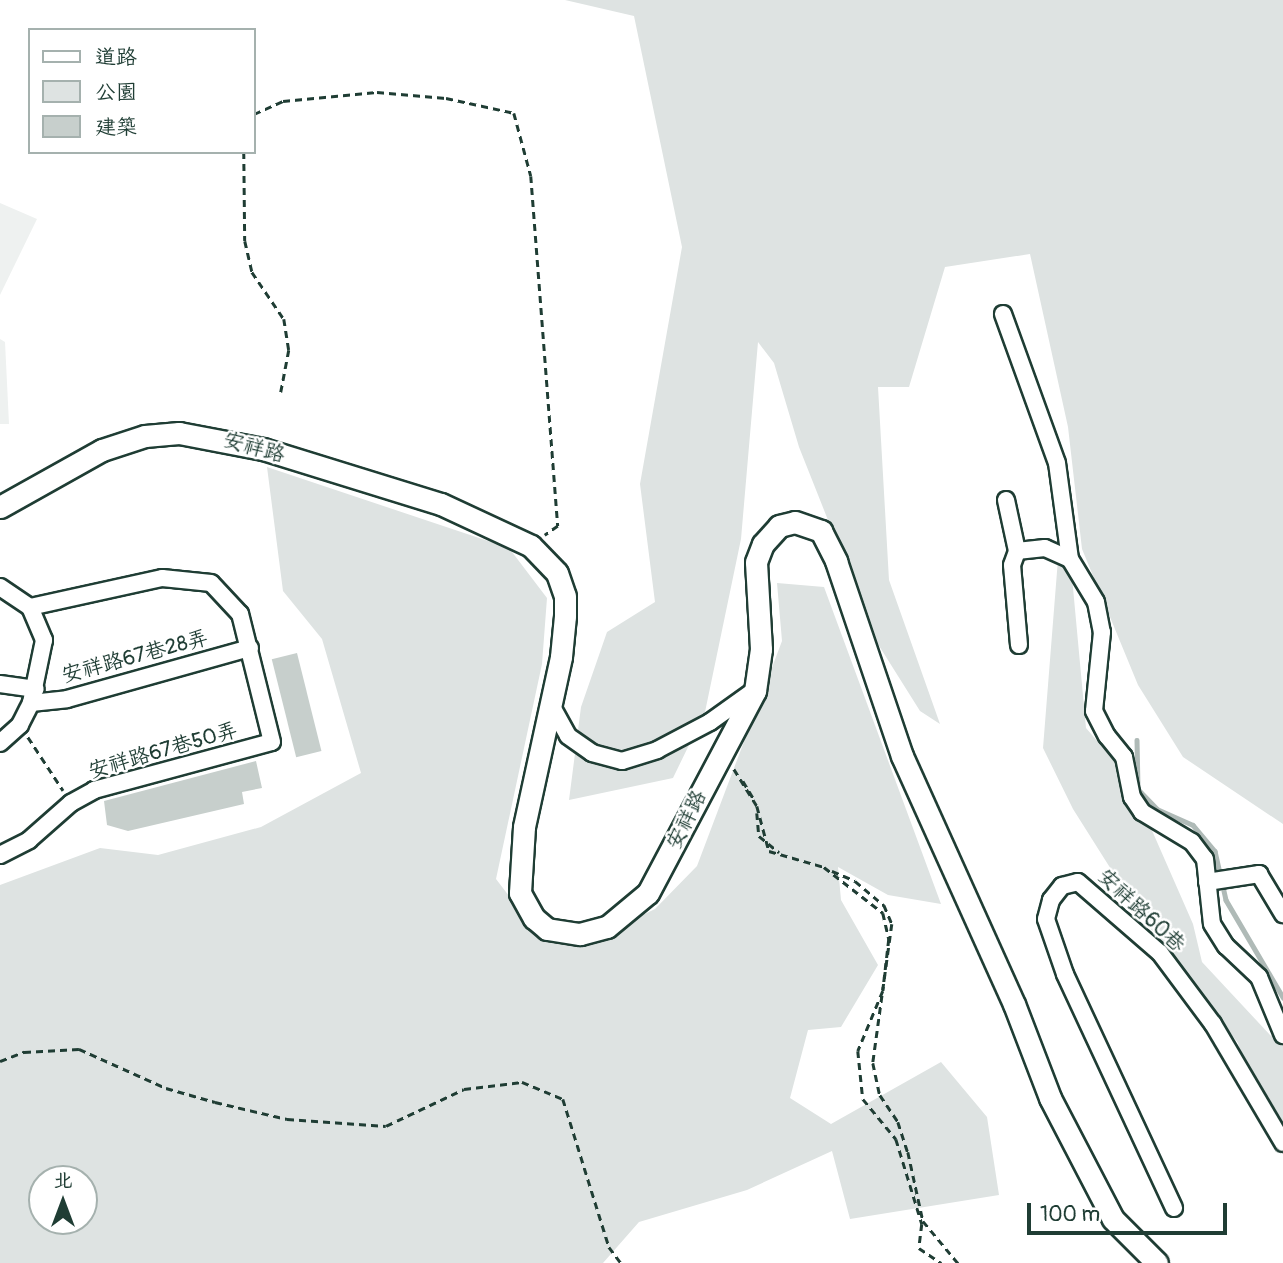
<!DOCTYPE html>
<html>
<head>
<meta charset="utf-8">
<style>
	body { margin:0 }
	#map { position:relative; width:1283px; height:1263px; overflow:hidden; background:#fff; font-family:Pangolin,"LXGW WenKai TC",sans-serif }
	div>[style] { position:absolute }
	.built>* { inset:0; background:#eef1f0 }
	.green>* { inset:0; background:#dee3e2 }
	.stream>* { height:4.5px; margin:-2.25px; padding:0 2.25px; transform-origin:2.25px; border-radius:2.25px; background:#afbab7 }
	.building>* { inset:0; background:#c7cfcc; transform-origin:0 0 }
	.path>* { height:2.5px; margin-top:-1.25px; transform-origin:0; background:repeating-linear-gradient(90deg,#1f3d34 0 7px,transparent 0 12px) }
	.roads { filter:drop-shadow(2px 0 #1f3d34) drop-shadow(-2px 0 #1f3d34) drop-shadow(0 2px #1f3d34) drop-shadow(0 -2px #1f3d34) }
	.street>* { height:16px; margin:-8px; padding:0 8px; transform-origin:8px; border-radius:8px; background:#fff }
	.secondary>* { height:21px; margin:-10.5px; padding:0 10.5px; transform-origin:10.5px; border-radius:10.5px; background:#fff }
	span { translate:-50% -50%; white-space:nowrap; text-align:center; line-height:1.15; -webkit-text-stroke:5px #fff; paint-order:stroke }
	.street-label { font-size:21px; color:#1f3d34 }
	.legend { position:absolute; left:28px; top:28px; width:228px; height:126px; box-sizing:border-box; background:#fff; border:2px solid #a5b1ae; margin:0; padding:9px 12px; list-style:none; font-size:21px; color:#1f3d34 }
	.legend li { display:flex; align-items:center; gap:14px; height:35px }
	.legend b { width:35px; border:2px solid #a5b1ae }
	.north { position:absolute; left:28px; top:1165px; width:70px; height:70px; box-sizing:border-box; background:#fff; border:2px solid #a5b1ae; border-radius:50%; rotate:0deg; font-size:19px; font-weight:700; line-height:28px; text-align:center; color:#1f3d34 }
	.north::after { content:''; display:block; margin:auto; width:24px; height:32px; background:#1f3d34; clip-path:polygon(50% 0,100% 100%,50% 72%,0 100%) }
	.scale { position:absolute; left:1027px; top:1203px; width:200px; height:32px; box-sizing:border-box; border:4px solid #1f3d34; border-top:0; padding-left:9px; font-size:21px; line-height:24px; white-space:nowrap; color:#1f3d34; -webkit-text-stroke:5px #fff; paint-order:stroke }
</style>
</head>
<body>
<div id="map">
	<div class="built">
		<i style="clip-path:polygon(0 203px,37px 219px,0 295px)"></i>
		<i style="clip-path:polygon(0 339px,5px 342px,9px 424px,0 424px)"></i>
	</div>
	<div class="green">
		<i style="clip-path:polygon(565px 0,1283px 0,1283px 824px,1183px 757px,1138px 685px,1082px 549px,1068px 427px,1030px 254px,945px 267px,909px 387px,878px 387px,889px 580px,940px 724px,920px 711px,876px 641px,799px 447px,774px 363px,758px 342px,741px 539px,705px 712px,673px 778px,569px 800px,581px 707px,607px 632px,655px 602px,640px 484px,682px 247px,634px 16px)"></i>
		<i style="clip-path:polygon(evenodd,267px 467px,509px 548px,547px 598px,542px 664px,496px 879px,540px 936px,585px 943px,655px 909px,697px 866px,782px 641px,777px 583px,824px 587px,941px 904px,888px 895px,838px 867px,841px 900px,878px 965px,841px 1027px,808px 1030px,790px 1098px,831px 1124px,941px 1062px,987px 1117px,999px 1195px,850px 1219px,832px 1151px,747px 1190px,639px 1222px,603px 1263px,0 1263px,0 885px,100px 848px,158px 855px,261px 827px,361px 773px,322px 639px,283px 591px,267px 467px,42px 1179px,84px 1179px,84px 1221px,42px 1221px,42px 1179px)"></i>
		<i style="clip-path:polygon(1058px 559px,1072px 577px,1086px 728px,1129px 778px,1193px 924px,1202px 962px,1271px 1036px,1283px 1021px,1283px 1150px,1249px 1084px,1238px 1043px,1138px 912px,1073px 809px,1043px 748px)"></i>
	</div>
	<div class="stream">
		<i style="left:1137px;top:740px;width:49px;rotate:88.8deg"></i>
		<i style="left:1138px;top:789px;width:28px;rotate:46deg"></i>
		<i style="left:1157px;top:809px;width:39px;rotate:24deg"></i>
		<i style="left:1193px;top:825px;width:34px;rotate:50deg"></i>
		<i style="left:1215px;top:851px;width:50px;rotate:77.3deg"></i>
		<i style="left:1226px;top:900px;width:113px;rotate:59.6deg"></i>
	</div>
	<div class="building">
		<i style="left:297px;top:653px;width:101px;height:26px;rotate:76deg"></i>
		<i style="clip-path:polygon(256px 761px,262px 788px,242px 792px,244px 804px,128px 831px,107px 825px,104px 801px)"></i>
	</div>
	<div class="path">
		<i style="left:254px;top:114px;width:32px;rotate:-24deg"></i>
		<i style="left:283px;top:101px;width:94px;rotate:-5.5deg"></i>
		<i style="left:377px;top:92px;width:69px;rotate:5deg"></i>
		<i style="left:446px;top:98px;width:70px;rotate:12.4deg"></i>
		<i style="left:514px;top:113px;width:65px;rotate:74.9deg"></i>
		<i style="left:531px;top:176px;width:351px;rotate:85.6deg"></i>
		<i style="left:558px;top:526px;width:16px;rotate:145deg"></i>
		<i style="left:244px;top:152px;width:89px;rotate:89.4deg"></i>
		<i style="left:245px;top:241px;width:32px;rotate:77deg"></i>
		<i style="left:252px;top:272px;width:57px;rotate:55.8deg"></i>
		<i style="left:284px;top:319px;width:31px;rotate:81deg"></i>
		<i style="left:289px;top:350px;width:43px;rotate:100.8deg"></i>
		<i style="left:28px;top:737px;width:64px;rotate:56.6deg"></i>
		<i style="left:734px;top:769px;width:44px;rotate:58.1deg"></i>
		<i style="left:757px;top:806px;width:47px;rotate:75.1deg"></i>
		<i style="left:769px;top:851px;width:57px;rotate:16.2deg"></i>
		<i style="left:824px;top:867px;width:75px;rotate:37.9deg"></i>
		<i style="left:883px;top:913px;width:27px;rotate:77deg"></i>
		<i style="left:889px;top:939px;width:52px;rotate:96.6deg"></i>
		<i style="left:883px;top:991px;width:65px;rotate:112.6deg"></i>
		<i style="left:858px;top:1051px;width:48px;rotate:84.1deg"></i>
		<i style="left:863px;top:1099px;width:52px;rotate:50.5deg"></i>
		<i style="left:896px;top:1139px;width:89px;rotate:73deg"></i>
		<i style="left:922px;top:1224px;width:24px;rotate:97deg"></i>
		<i style="left:919px;top:1248px;width:27px;rotate:34deg"></i>
		<i style="left:743px;top:781px;width:21px;rotate:59deg"></i>
		<i style="left:757px;top:813px;width:23px;rotate:85deg"></i>
		<i style="left:759px;top:836px;width:26px;rotate:39deg"></i>
		<i style="left:832px;top:871px;width:25px;rotate:23deg"></i>
		<i style="left:855px;top:881px;width:38px;rotate:40deg"></i>
		<i style="left:884px;top:905px;width:21px;rotate:67deg"></i>
		<i style="left:892px;top:924px;width:140px;rotate:97.8deg"></i>
		<i style="left:873px;top:1063px;width:33px;rotate:78deg"></i>
		<i style="left:880px;top:1095px;width:32px;rotate:56deg"></i>
		<i style="left:898px;top:1122px;width:32px;rotate:72deg"></i>
		<i style="left:908px;top:1152px;width:71px;rotate:77.7deg"></i>
		<i style="left:923px;top:1221px;width:55px;rotate:50.2deg"></i>
		<i style="left:0;top:1061px;width:26px;rotate:-21deg"></i>
		<i style="left:24px;top:1052px;width:55px;rotate:-3.1deg"></i>
		<i style="left:79px;top:1049px;width:95px;rotate:24.1deg"></i>
		<i style="left:166px;top:1088px;width:51px;rotate:15.9deg"></i>
		<i style="left:215px;top:1102px;width:74px;rotate:13.3deg"></i>
		<i style="left:287px;top:1119px;width:99px;rotate:4deg"></i>
		<i style="left:386px;top:1126px;width:86px;rotate:-25.4deg"></i>
		<i style="left:464px;top:1089px;width:58px;rotate:-6.9deg"></i>
		<i style="left:522px;top:1082px;width:44px;rotate:22.5deg"></i>
		<i style="left:563px;top:1099px;width:155px;rotate:72.7deg"></i>
		<i style="left:609px;top:1247px;width:20px;rotate:53deg"></i>
	</div>
	<div class="roads">
		<div class="street">
			<i style="left:1003px;top:314px;width:158px;rotate:70.1deg"></i>
			<i style="left:1057px;top:463px;width:97px;rotate:82.3deg"></i>
			<i style="left:1006px;top:500px;width:52px;rotate:77.8deg"></i>
			<i style="left:0;top:587px;width:36px;rotate:34deg"></i>
			<i style="left:30px;top:607px;width:36px;rotate:67deg"></i>
			<i style="left:44px;top:640px;width:64px;rotate:101.7deg"></i>
			<i style="left:31px;top:703px;width:25px;rotate:117deg"></i>
			<i style="left:20px;top:725px;width:27px;rotate:138deg"></i>
			<i style="left:1019px;top:645px;width:80px;rotate:-95deg"></i>
			<i style="left:1012px;top:565px;width:15px;rotate:-70deg"></i>
			<i style="left:1017px;top:551px;width:28px;rotate:-6deg"></i>
			<i style="left:1045px;top:548px;width:27px;rotate:24deg"></i>
			<i style="left:1070px;top:559px;width:50px;rotate:58.8deg"></i>
			<i style="left:1096px;top:602px;width:31px;rotate:79deg"></i>
			<i style="left:1102px;top:632px;width:79px;rotate:95.8deg"></i>
			<i style="left:1094px;top:711px;width:28px;rotate:63deg"></i>
			<i style="left:1107px;top:736px;width:27px;rotate:51deg"></i>
			<i style="left:1124px;top:757px;width:41px;rotate:78.7deg"></i>
			<i style="left:1132px;top:797px;width:18px;rotate:56deg"></i>
			<i style="left:1142px;top:812px;width:58px;rotate:31deg"></i>
			<i style="left:1192px;top:842px;width:21px;rotate:53deg"></i>
			<i style="left:1205px;top:859px;width:65px;rotate:83.9deg"></i>
			<i style="left:1212px;top:924px;width:26px;rotate:58deg"></i>
			<i style="left:1226px;top:946px;width:45px;rotate:43.2deg"></i>
			<i style="left:1259px;top:977px;width:63px;rotate:67.5deg"></i>
			<i style="left:0;top:684px;width:36px;rotate:8deg"></i>
			<i style="left:31px;top:703px;width:36px;rotate:-6deg"></i>
			<i style="left:67px;top:699px;width:190px;rotate:-15.6deg"></i>
			<i style="left:551px;top:705px;width:35px;rotate:61deg"></i>
			<i style="left:568px;top:736px;width:29px;rotate:35deg"></i>
			<i style="left:592px;top:753px;width:31px;rotate:15deg"></i>
			<i style="left:622px;top:761px;width:37px;rotate:-17deg"></i>
			<i style="left:657px;top:750px;width:60px;rotate:-27.8deg"></i>
			<i style="left:710px;top:722px;width:52px;rotate:-35.5deg"></i>
			<i style="left:0;top:855px;width:33px;rotate:-27deg"></i>
			<i style="left:29px;top:840px;width:56px;rotate:-41.4deg"></i>
			<i style="left:71px;top:803px;width:26px;rotate:-29deg"></i>
			<i style="left:94px;top:790px;width:184px;rotate:-15.1deg"></i>
			<i style="left:272px;top:742px;width:132px;rotate:-104deg"></i>
			<i style="left:240px;top:614px;width:42px;rotate:-133.1deg"></i>
			<i style="left:211px;top:583px;width:49px;rotate:-174.2deg"></i>
			<i style="left:162px;top:578px;width:135px;rotate:167.6deg"></i>
			<i style="left:1207px;top:882px;width:53px;rotate:-8.7deg"></i>
			<i style="left:1259px;top:874px;width:47px;rotate:59deg"></i>
			<i style="left:1174px;top:1208px;width:258px;rotate:-115deg"></i>
			<i style="left:1065px;top:974px;width:58px;rotate:-109.1deg"></i>
			<i style="left:1046px;top:919px;width:20px;rotate:-75deg"></i>
			<i style="left:1051px;top:900px;width:18px;rotate:-52deg"></i>
			<i style="left:1062px;top:886px;width:16px;rotate:-14deg"></i>
			<i style="left:1078px;top:882px;width:108px;rotate:40.9deg"></i>
			<i style="left:1160px;top:953px;width:89px;rotate:53.3deg"></i>
			<i style="left:1213px;top:1024px;width:138px;rotate:59.5deg"></i>
		</div>
		<div class="secondary">
			<i style="left:0;top:507px;width:117px;rotate:-29.2deg"></i>
			<i style="left:102px;top:450px;width:45px;rotate:-18deg"></i>
			<i style="left:145px;top:436px;width:34px;rotate:-5deg"></i>
			<i style="left:179px;top:433px;width:86px;rotate:10.8deg"></i>
			<i style="left:263px;top:449px;width:186px;rotate:17.2deg"></i>
			<i style="left:441px;top:504px;width:99px;rotate:25deg"></i>
			<i style="left:531px;top:546px;width:37px;rotate:46deg"></i>
			<i style="left:557px;top:573px;width:24px;rotate:71deg"></i>
			<i style="left:565px;top:596px;width:20px;rotate:90deg"></i>
			<i style="left:565px;top:616px;width:41px;rotate:95.6deg"></i>
			<i style="left:561px;top:657px;width:174px;rotate:102.3deg"></i>
			<i style="left:524px;top:827px;width:66px;rotate:93.5deg"></i>
			<i style="left:520px;top:893px;width:29px;rotate:61deg"></i>
			<i style="left:534px;top:918px;width:17px;rotate:40deg"></i>
			<i style="left:547px;top:929px;width:33px;rotate:9deg"></i>
			<i style="left:580px;top:934px;width:28px;rotate:-15deg"></i>
			<i style="left:607px;top:927px;width:53px;rotate:-39.7deg"></i>
			<i style="left:648px;top:893px;width:229px;rotate:-62.1deg"></i>
			<i style="left:755px;top:691px;width:42px;rotate:-81.9deg"></i>
			<i style="left:761px;top:649px;width:87px;rotate:-93.3deg"></i>
			<i style="left:756px;top:562px;width:19px;rotate:-69deg"></i>
			<i style="left:763px;top:544px;width:24px;rotate:-48deg"></i>
			<i style="left:779px;top:526px;width:16px;rotate:-14deg"></i>
			<i style="left:795px;top:522px;width:28px;rotate:19deg"></i>
			<i style="left:821px;top:531px;width:34px;rotate:63deg"></i>
			<i style="left:836px;top:561px;width:206px;rotate:71.3deg"></i>
			<i style="left:902px;top:756px;width:272px;rotate:65.7deg"></i>
			<i style="left:1014px;top:1004px;width:101px;rotate:69deg"></i>
			<i style="left:1050px;top:1098px;width:136px;rotate:62.5deg"></i>
			<i style="left:1113px;top:1219px;width:62px;rotate:45deg"></i>
		</div>
	</div>
	<div class="street-label">
		<span style="left:254px;top:448px;rotate:15deg">安祥路</span>
		<span style="left:135px;top:657px;rotate:-15deg">安祥路67巷28弄</span>
		<span style="left:163px;top:751px;rotate:-16deg">安祥路67巷50弄</span>
		<span style="left:687px;top:820px;rotate:-64deg">安祥路</span>
		<span style="left:1141px;top:911px;rotate:43deg">安祥路60巷</span>
	</div>
	<ul class="legend">
	<li><b style="height:9px;background:#fff"></b>道路</li>
	<li><b style="height:19px;background:#dee3e2"></b>公園</li>
	<li><b style="height:19px;background:#c7cfcc"></b>建築</li>
	</ul>
	<div class="north">北</div>
	<div class="scale">100 m</div>
</div>
</body>
</html>
